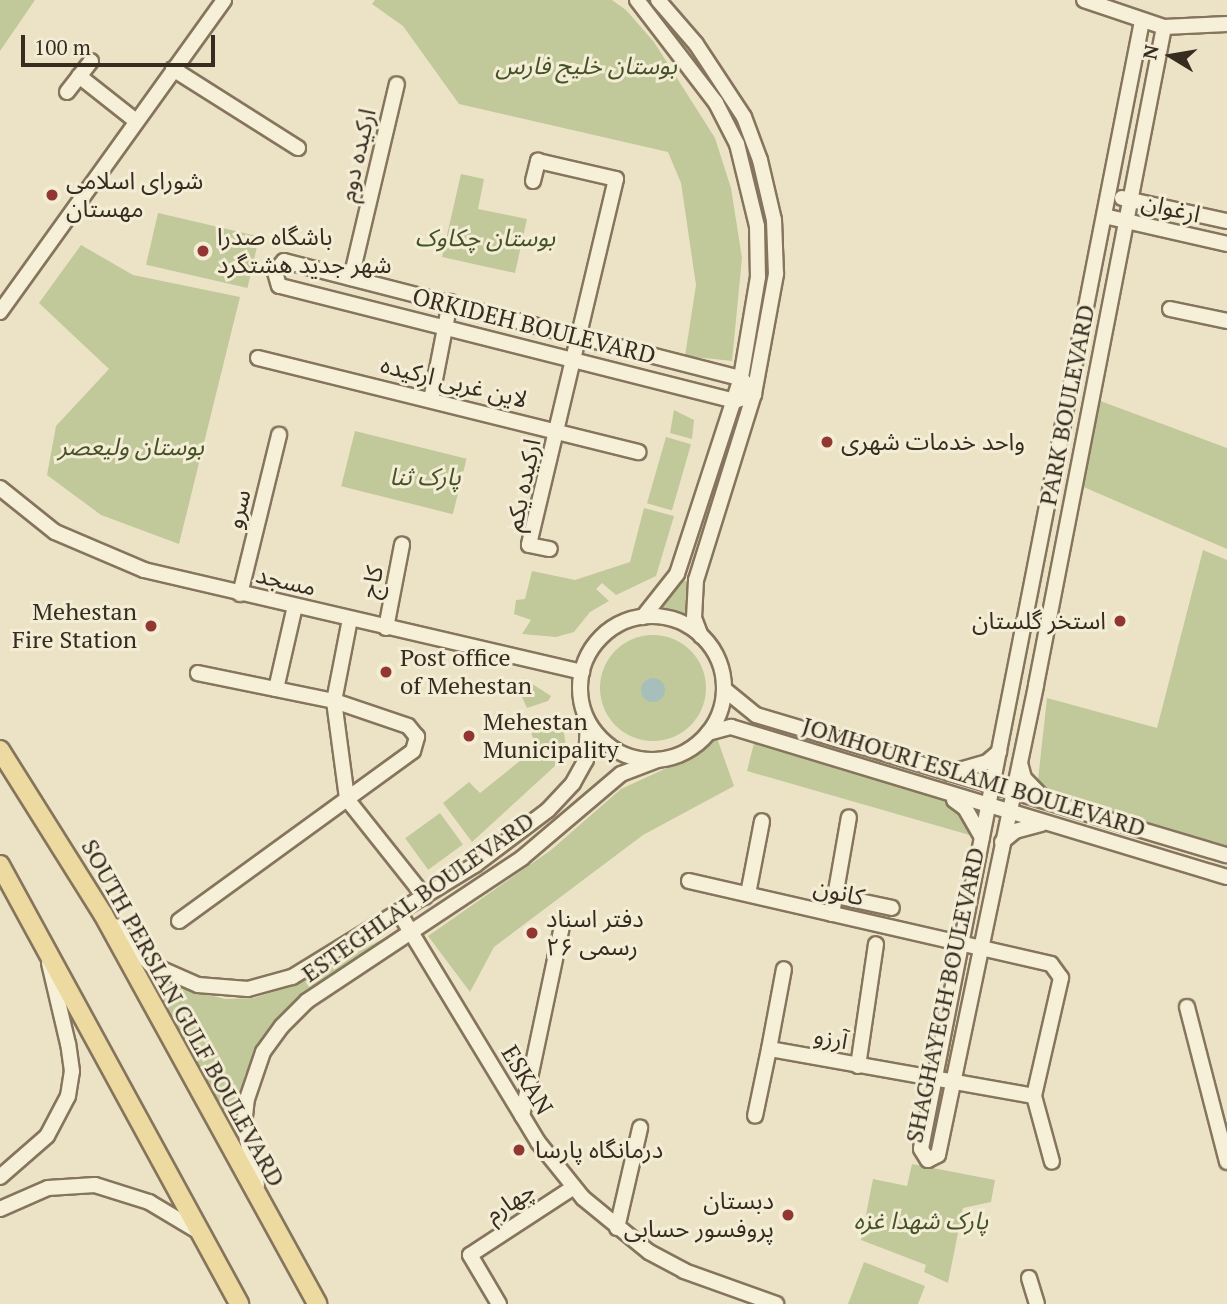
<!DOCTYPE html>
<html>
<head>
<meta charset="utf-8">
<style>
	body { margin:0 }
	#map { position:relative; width:1227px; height:1304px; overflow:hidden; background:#ece3c6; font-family:"PT Serif","Noto Sans Arabic",serif }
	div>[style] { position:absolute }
	.green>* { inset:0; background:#c1c99a; transform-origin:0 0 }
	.round { border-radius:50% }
	.water>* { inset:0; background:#a7bfba }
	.roads { filter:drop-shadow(2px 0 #86755d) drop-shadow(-2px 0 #86755d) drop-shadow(0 2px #86755d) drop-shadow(0 -2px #86755d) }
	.minor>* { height:14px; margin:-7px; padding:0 7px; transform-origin:7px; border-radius:7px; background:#f7f0d9 }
	.minor>.ring { margin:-7px; padding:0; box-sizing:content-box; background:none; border:14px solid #f7f0d9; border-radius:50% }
	.major>* { height:18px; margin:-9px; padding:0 9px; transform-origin:9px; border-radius:9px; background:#ecdaa0 }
	.dots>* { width:19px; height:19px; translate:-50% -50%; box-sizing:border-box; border:4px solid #f4edd5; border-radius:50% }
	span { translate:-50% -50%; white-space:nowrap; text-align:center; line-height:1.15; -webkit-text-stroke:6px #f4edd5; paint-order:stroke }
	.park-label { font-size:24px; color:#455227; font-style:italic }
	.street-label { font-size:24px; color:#372c20 }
	.poi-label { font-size:24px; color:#372c20 }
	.left { translate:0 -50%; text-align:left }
	.right { translate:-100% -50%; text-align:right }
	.north { position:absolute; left:1136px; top:21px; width:70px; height:70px; -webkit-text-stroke:5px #f4edd5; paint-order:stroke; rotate:281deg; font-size:19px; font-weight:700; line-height:28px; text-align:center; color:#372c20 }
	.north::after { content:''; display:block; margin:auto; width:24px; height:32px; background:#372c20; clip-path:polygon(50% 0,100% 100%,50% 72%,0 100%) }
	.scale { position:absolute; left:21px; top:35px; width:194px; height:32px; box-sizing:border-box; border:4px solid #372c20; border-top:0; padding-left:9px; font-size:21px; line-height:24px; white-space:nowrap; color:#372c20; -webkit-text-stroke:5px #f4edd5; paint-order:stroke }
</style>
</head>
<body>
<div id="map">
	<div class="green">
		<i style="clip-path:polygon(0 0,35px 0,0 51px)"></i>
		<i style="clip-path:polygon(375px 0,612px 0,626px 10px,654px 42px,715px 138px,731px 188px,742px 258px,732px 361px,685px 356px,696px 285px,681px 183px,668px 152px,459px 104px,403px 26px,372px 4px)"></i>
		<i style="clip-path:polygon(461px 174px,484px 179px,478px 209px,527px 219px,515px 273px,442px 257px)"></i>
		<i style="left:158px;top:213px;width:104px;height:53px;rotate:13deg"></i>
		<i style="clip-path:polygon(81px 245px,133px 275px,240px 297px,179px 544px,101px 515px,47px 475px,56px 426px,109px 369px,39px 303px)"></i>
		<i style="clip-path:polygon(1095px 399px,1227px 448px,1227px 549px,1079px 485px)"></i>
		<i style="clip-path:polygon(674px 410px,694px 420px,692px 439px,670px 433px)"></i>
		<i style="left:355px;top:431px;width:115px;height:57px;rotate:14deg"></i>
		<i style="left:666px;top:437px;width:26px;height:69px;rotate:16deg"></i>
		<i style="clip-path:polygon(644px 508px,674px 516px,656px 576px,616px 595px,602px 583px,596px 589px,609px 601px,590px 612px,574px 632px,556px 637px,522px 634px,531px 620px,514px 614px,516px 600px,525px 599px,532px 571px,575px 580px,630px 562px)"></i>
		<i style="clip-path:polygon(1203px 550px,1227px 560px,1227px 846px,1050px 793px,1038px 780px,1047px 698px,1157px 728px)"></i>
		<i style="clip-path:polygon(681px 580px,689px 582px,686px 617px,661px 611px)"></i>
		<i class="round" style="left:600px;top:635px;width:106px;height:106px"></i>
		<i style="clip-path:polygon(523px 678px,551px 696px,548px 701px,527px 708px,521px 695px)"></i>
		<i style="clip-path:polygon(550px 721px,563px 725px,567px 755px,472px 842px,443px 803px,469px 782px,480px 793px,536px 748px,528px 722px)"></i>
		<i style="clip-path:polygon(717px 738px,734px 786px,643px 835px,494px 947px,470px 992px,428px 936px,551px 850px,621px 789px,682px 761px)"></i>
		<i style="clip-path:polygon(755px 739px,948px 801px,969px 822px,973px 836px,747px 771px)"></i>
		<i style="left:440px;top:813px;width:39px;height:43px;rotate:54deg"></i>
		<i style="clip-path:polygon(404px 928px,287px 1008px,245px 1074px,233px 1127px,153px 980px,225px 999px,254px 998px,292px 986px)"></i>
		<i style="clip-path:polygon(912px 1164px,995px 1180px,991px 1202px,963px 1208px,948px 1283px,924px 1272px,926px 1265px,861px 1240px,873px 1179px,907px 1186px)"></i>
		<i style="clip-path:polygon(864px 1262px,925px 1286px,918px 1304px,848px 1304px)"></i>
	</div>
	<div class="water">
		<i class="round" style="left:641px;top:678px;width:24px;height:24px"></i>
	</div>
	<div class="roads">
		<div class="minor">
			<i style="left:637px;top:0;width:130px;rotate:52.5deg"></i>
			<i style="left:716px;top:103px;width:46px;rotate:62.9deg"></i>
			<i style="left:737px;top:144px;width:84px;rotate:76.3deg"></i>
			<i style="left:757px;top:226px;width:51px;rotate:88.9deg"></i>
			<i style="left:758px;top:277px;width:102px;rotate:99.6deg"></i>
			<i style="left:741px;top:378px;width:206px;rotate:108.1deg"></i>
			<i style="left:677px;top:574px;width:55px;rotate:128.3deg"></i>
			<i style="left:658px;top:0;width:58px;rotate:49.2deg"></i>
			<i style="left:696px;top:44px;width:87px;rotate:56.7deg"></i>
			<i style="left:744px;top:117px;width:46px;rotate:69.6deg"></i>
			<i style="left:760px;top:160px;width:62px;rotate:76.9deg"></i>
			<i style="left:774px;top:220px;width:54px;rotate:87.9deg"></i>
			<i style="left:776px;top:274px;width:122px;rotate:100.4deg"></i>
			<i style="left:754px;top:394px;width:195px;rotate:107.3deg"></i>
			<i style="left:696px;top:580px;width:38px;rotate:93deg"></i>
			<i style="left:694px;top:618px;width:19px;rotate:69deg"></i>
			<i style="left:1084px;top:0;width:84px;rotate:18.6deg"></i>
			<i style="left:1164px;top:27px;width:63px;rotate:-2.7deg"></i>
			<i style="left:1142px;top:21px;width:1149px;rotate:101.09deg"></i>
			<i style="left:921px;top:1149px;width:13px;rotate:58deg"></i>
			<i style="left:928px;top:1160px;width:11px;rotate:-27deg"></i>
			<i style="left:938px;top:1155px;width:480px;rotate:-78.2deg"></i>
			<i style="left:1036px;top:685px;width:670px;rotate:-78.99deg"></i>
			<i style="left:173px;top:69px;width:148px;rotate:32.3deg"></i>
			<i style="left:79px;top:76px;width:73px;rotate:38.3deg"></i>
			<i style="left:67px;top:92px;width:39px;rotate:-52deg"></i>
			<i style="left:533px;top:181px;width:21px;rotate:-76deg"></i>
			<i style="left:538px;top:161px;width:80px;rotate:13deg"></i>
			<i style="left:616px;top:179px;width:376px;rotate:103.4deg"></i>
			<i style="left:529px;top:545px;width:21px;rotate:11deg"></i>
			<i style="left:1122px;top:198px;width:107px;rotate:12.4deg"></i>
			<i style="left:1104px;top:216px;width:126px;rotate:12.8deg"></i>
			<i style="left:284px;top:261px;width:472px;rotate:14.4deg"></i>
			<i style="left:741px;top:378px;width:21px;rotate:51deg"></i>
			<i style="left:754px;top:394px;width:20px;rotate:160deg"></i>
			<i style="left:735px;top:401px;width:470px;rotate:-165.8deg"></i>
			<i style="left:279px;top:286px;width:15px;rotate:-106deg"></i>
			<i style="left:275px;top:272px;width:14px;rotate:-51deg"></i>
			<i style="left:351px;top:278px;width:199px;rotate:-76.7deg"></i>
			<i style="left:1170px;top:309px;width:58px;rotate:11.9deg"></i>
			<i style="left:0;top:312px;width:384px;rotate:-54.3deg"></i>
			<i style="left:258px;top:358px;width:392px;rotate:13.9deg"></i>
			<i style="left:431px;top:400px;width:100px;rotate:-79deg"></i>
			<i style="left:0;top:488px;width:70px;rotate:38.7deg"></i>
			<i style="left:55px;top:532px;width:97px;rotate:23.1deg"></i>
			<i style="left:144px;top:570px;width:450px;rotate:13.1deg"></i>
			<i style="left:240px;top:594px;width:164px;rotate:-76.2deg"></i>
			<i class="ring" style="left:580px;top:616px;width:130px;height:130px"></i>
			<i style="left:350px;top:619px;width:84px;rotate:101deg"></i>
			<i style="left:334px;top:701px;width:99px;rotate:82.4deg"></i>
			<i style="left:347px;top:799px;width:125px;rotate:51.5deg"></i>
			<i style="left:386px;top:628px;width:85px;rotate:-79.1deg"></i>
			<i style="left:276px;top:689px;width:85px;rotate:-77.1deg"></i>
			<i style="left:724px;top:689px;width:41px;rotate:39.1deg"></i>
			<i style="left:756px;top:715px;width:491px;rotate:16.6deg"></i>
			<i style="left:708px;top:733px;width:24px;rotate:-15deg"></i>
			<i style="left:731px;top:727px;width:518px;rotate:16.83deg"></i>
			<i style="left:1020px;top:763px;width:16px;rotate:75deg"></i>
			<i style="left:1024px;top:778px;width:30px;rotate:46deg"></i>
			<i style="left:949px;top:773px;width:40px;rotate:-16deg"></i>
			<i style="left:987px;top:762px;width:16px;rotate:-40deg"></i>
			<i style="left:954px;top:800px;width:14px;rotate:36deg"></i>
			<i style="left:965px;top:808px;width:34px;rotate:60deg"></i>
			<i style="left:1002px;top:842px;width:17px;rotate:-40deg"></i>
			<i style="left:1015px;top:831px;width:27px;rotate:-15deg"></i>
			<i style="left:689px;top:881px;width:371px;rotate:12.9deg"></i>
			<i style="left:1051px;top:964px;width:17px;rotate:54deg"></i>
			<i style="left:1061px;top:978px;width:121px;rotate:102.9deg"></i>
			<i style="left:1034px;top:1096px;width:269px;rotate:-169.9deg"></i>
			<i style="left:769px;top:1049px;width:68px;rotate:101.8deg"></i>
			<i style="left:748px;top:894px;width:74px;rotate:-79.1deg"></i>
			<i style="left:836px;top:896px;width:57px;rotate:12.1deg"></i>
			<i style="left:400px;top:914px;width:267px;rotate:58.8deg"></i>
			<i style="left:538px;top:1142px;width:72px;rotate:51.2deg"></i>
			<i style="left:583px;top:1198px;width:85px;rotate:39.3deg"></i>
			<i style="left:649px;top:1252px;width:40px;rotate:28deg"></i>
			<i style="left:684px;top:1271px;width:98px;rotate:19.7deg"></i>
			<i style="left:832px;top:914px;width:98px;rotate:-80.1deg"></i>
			<i style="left:179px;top:921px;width:289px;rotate:-36deg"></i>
			<i style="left:413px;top:751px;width:15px;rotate:-74deg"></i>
			<i style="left:417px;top:737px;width:14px;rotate:-129deg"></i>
			<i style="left:408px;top:726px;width:78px;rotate:-161.3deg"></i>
			<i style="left:334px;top:701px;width:139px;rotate:-168.4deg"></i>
			<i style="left:115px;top:926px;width:52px;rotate:47.4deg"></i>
			<i style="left:150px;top:964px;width:52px;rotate:23.6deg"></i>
			<i style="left:198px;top:985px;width:50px;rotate:4.6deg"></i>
			<i style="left:248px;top:989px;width:46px;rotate:-15.3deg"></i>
			<i style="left:292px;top:977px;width:215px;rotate:-31.5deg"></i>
			<i style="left:475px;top:865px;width:91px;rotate:-37deg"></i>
			<i style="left:548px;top:810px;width:37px;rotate:-47deg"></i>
			<i style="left:573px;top:783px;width:26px;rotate:-61deg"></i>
			<i style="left:586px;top:760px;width:38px;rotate:-87deg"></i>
			<i style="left:1187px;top:1007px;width:160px;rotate:75.5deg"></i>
			<i style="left:769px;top:1049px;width:81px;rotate:-79.4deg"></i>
			<i style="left:858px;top:1066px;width:123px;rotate:-81.6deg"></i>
			<i style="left:1034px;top:1096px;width:68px;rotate:74.7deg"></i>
			<i style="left:522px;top:1116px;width:194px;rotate:-78.1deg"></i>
			<i style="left:0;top:1177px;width:62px;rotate:-41.1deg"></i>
			<i style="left:47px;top:1136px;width:45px;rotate:-62.3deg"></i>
			<i style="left:68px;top:1096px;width:25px;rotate:-81deg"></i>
			<i style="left:72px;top:1071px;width:27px;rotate:-98deg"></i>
			<i style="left:68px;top:1044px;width:83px;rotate:-103.2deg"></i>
			<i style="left:257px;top:1185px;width:60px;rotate:-102.4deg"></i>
			<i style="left:244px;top:1126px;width:27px;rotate:-84deg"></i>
			<i style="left:247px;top:1099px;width:50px;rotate:-71.2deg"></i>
			<i style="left:263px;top:1052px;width:32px;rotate:-54deg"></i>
			<i style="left:282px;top:1026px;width:35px;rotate:-45deg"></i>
			<i style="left:307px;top:1001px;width:258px;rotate:-33.6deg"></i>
			<i style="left:522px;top:858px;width:130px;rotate:-40.3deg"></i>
			<i style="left:621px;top:774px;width:40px;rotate:-21deg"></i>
			<i style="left:0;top:1209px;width:52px;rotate:-23.6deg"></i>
			<i style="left:48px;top:1188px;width:47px;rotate:-3.7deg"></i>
			<i style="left:95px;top:1185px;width:57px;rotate:17.5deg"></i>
			<i style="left:149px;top:1202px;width:58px;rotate:31deg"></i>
			<i style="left:617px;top:1228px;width:103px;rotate:-77deg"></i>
			<i style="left:1029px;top:1278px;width:27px;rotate:73deg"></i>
			<i style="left:499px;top:1304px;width:57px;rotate:-120.6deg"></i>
			<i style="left:470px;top:1255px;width:124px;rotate:-33.2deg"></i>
		</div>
		<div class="major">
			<i style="left:0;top:750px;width:194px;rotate:57.9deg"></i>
			<i style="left:103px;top:914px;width:445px;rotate:61.2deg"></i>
			<i style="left:0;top:865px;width:500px;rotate:61.4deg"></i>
		</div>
	</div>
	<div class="dots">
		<i style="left:52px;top:195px;background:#913630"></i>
		<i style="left:203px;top:251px;background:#913630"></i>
		<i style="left:827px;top:442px;background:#913630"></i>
		<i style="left:1120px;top:621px;background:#913630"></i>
		<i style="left:151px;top:626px;background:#913630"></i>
		<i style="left:386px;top:672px;background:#913630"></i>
		<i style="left:469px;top:736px;background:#913630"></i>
		<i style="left:532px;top:933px;background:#913630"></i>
		<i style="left:519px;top:1150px;background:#913630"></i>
		<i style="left:788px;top:1215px;background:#913630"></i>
	</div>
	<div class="park-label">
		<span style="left:586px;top:66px">بوستان خلیج فارس</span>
		<span style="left:485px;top:238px">بوستان چکاوک</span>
		<span style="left:131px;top:447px">بوستان ولیعصر</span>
		<span style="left:425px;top:477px">پارک ثنا</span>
		<span style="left:921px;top:1221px">پارک شهدا غزه</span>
	</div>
	<div class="street-label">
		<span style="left:357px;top:155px;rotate:-77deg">ارکیده دوم</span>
		<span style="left:1171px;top:208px;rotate:13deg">ارغوان</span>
		<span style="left:534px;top:326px;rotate:14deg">ORKIDEH BOULEVARD</span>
		<span style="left:454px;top:382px;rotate:14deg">لاین غربی ارکیده</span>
		<span style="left:1067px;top:405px;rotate:-79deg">PARK BOULEVARD</span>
		<span style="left:523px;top:485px;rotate:-78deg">ارکیده یکم</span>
		<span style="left:238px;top:509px;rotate:-76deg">سرو</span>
		<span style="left:286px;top:581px;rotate:13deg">مسجد</span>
		<span style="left:372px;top:582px;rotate:-79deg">کاج</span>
		<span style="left:974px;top:777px;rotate:17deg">JOMHOURI ESLAMI BOULEVARD</span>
		<span style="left:839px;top:892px;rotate:13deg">کانون</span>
		<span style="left:418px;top:897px;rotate:-35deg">ESTEGHLAL BOULEVARD</span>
		<span style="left:945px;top:995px;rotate:-78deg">SHAGHAYEGH BOULEVARD</span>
		<span style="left:183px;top:1013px;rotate:61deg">SOUTH PERSIAN GULF BOULEVARD</span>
		<span style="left:831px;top:1038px;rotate:11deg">آرزو</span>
		<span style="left:527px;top:1080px;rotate:59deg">ESKAN</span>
		<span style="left:510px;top:1202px;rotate:-33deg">چهارم</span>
	</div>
	<div class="poi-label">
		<span class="left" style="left:66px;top:195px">شورای اسلامی<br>مهستان</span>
		<span class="left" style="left:217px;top:251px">باشگاه صدرا<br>شهر جدید هشتگرد</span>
		<span class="left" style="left:841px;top:442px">واحد خدمات شهری</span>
		<span class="right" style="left:137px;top:626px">Mehestan<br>Fire Station</span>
		<span class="right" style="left:1106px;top:621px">استخر گلستان</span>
		<span class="left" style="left:400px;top:672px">Post office<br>of Mehestan</span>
		<span class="left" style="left:483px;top:736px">Mehestan<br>Municipality</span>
		<span class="left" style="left:546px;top:933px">دفتر اسناد<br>رسمی ۲۶</span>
		<span class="left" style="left:535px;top:1150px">درمانگاه پارسا</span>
		<span class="right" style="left:774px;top:1215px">دبستان<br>پروفسور حسابی</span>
	</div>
	<div class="north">N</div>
	<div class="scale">100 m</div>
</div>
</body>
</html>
